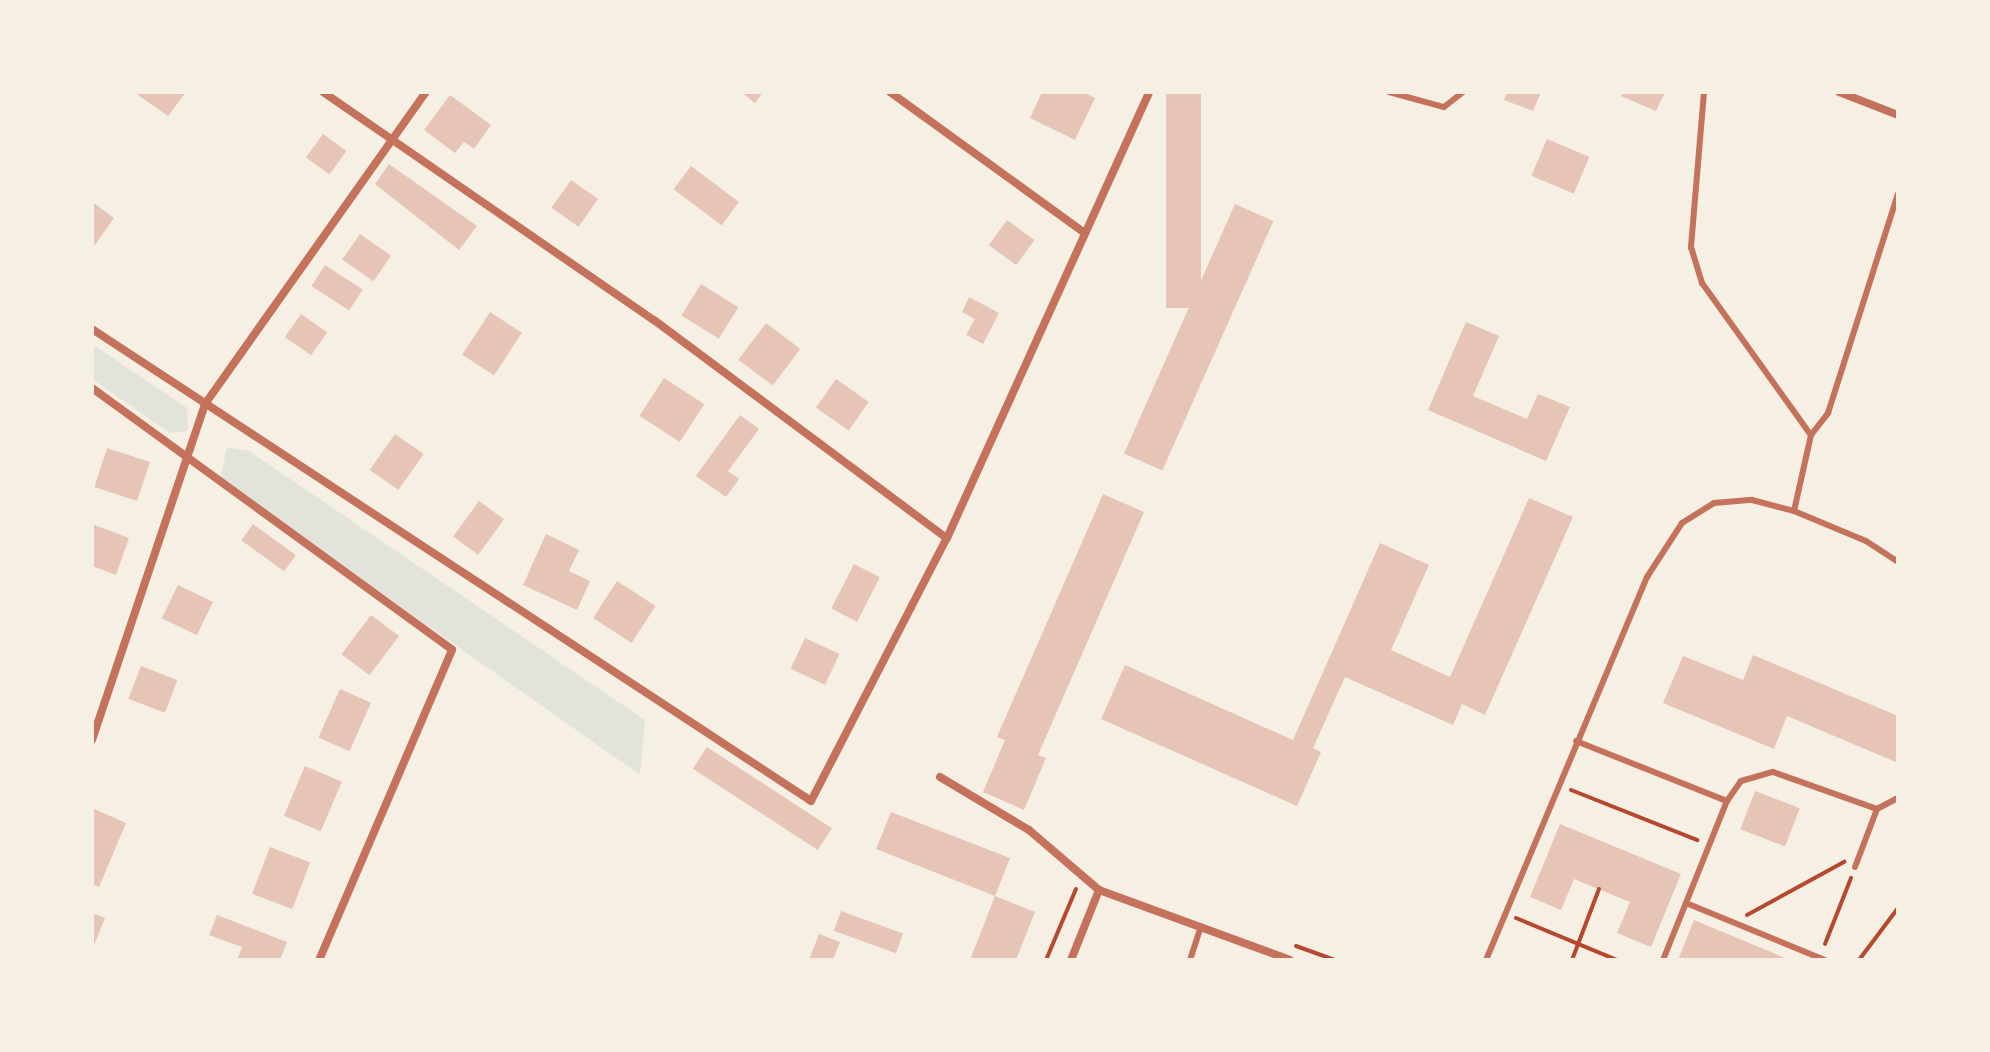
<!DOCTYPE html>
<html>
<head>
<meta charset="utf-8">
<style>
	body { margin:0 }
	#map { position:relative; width:1990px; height:1052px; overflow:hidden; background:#f6efe4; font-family:"Open Sans",sans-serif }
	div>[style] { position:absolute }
	.green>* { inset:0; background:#e2e4dc }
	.building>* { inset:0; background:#e6c5b7; transform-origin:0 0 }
	.path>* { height:4px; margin:-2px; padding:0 2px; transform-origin:2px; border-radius:2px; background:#b5482f }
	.service>* { height:6px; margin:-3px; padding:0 3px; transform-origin:3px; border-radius:3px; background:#c5725c }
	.minor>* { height:8px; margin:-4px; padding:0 4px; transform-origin:4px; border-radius:4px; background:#c5725c }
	span { translate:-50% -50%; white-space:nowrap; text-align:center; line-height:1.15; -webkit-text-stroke:6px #f6efe4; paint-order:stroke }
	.frame { position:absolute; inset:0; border:94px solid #f6efe4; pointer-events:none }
</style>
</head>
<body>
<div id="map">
	<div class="green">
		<i style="clip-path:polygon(92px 344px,187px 408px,188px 431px,170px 433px,92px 379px)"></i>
		<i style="clip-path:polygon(227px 447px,249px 451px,645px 720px,640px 775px,220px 479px)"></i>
	</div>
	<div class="building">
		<i style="clip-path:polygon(134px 92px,186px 92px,168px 116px)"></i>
		<i style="clip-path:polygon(741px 92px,763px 92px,755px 103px)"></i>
		<i style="clip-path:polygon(1042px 92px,1082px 92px,1095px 98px,1075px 140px,1030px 118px)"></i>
		<i style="left:1166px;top:92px;width:35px;height:216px"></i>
		<i style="clip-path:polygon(1507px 92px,1541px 92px,1533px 111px,1504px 100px)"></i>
		<i style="clip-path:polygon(1623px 92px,1665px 92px,1656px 111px,1621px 96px)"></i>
		<i style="clip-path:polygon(450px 95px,491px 125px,474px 149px,464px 142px,455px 153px,424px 130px)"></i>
		<i style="left:323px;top:134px;width:29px;height:29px;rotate:36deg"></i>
		<i style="left:1547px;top:139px;width:46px;height:40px;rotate:23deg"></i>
		<i style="clip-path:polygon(389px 164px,477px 226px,459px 250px,375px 184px)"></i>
		<i style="left:691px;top:166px;width:60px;height:29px;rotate:37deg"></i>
		<i style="left:571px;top:180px;width:33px;height:34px;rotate:35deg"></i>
		<i style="clip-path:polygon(92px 202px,114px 218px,92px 249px)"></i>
		<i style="left:1235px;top:204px;width:42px;height:273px;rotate:24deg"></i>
		<i style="left:1007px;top:220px;width:34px;height:31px;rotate:36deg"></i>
		<i style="left:360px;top:234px;width:38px;height:31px;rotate:35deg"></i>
		<i style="left:325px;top:265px;width:45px;height:25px;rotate:33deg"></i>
		<i style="left:701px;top:284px;width:44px;height:37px;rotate:32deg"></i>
		<i style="clip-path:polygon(969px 297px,999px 313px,983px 344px,966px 335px,975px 319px,962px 312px)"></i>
		<i style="left:490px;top:312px;width:38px;height:51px;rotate:33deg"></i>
		<i style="left:301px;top:314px;width:32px;height:28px;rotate:35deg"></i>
		<i style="clip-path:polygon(1466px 322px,1499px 336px,1473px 396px,1527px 419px,1538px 394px,1570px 407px,1546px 461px,1428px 410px)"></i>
		<i style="left:766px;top:323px;width:43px;height:46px;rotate:37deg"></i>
		<i style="left:664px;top:378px;width:48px;height:45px;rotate:33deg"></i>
		<i style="left:836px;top:379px;width:40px;height:35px;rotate:35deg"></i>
		<i style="clip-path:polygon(740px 415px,759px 429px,728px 471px,739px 479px,726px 497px,696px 476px)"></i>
		<i style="left:395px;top:434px;width:35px;height:44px;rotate:35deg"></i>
		<i style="left:107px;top:448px;width:45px;height:41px;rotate:18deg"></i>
		<i style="clip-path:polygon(1103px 494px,1144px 512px,1038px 755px,1046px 758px,1024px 810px,983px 792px,1005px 740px,997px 737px)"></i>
		<i style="clip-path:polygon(1529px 498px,1573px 517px,1485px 715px,1462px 704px,1453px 725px,1345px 677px,1313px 748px,1321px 752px,1297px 806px,1101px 719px,1125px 665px,1293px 740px,1380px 543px,1429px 565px,1391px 650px,1450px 677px)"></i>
		<i style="left:479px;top:501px;width:31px;height:44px;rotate:36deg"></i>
		<i style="clip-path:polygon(92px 524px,129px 538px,116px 575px,92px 566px)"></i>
		<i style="left:253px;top:524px;width:53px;height:20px;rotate:36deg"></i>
		<i style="clip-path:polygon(546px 534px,579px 550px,569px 571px,590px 581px,577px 610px,523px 585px)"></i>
		<i style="left:854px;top:564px;width:29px;height:50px;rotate:27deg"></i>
		<i style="left:617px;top:581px;width:46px;height:44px;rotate:33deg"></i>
		<i style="left:178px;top:585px;width:39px;height:37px;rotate:26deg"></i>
		<i style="left:371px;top:615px;width:35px;height:49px;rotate:37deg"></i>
		<i style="left:805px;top:638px;width:38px;height:34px;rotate:25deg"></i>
		<i style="clip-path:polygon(1753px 655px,1898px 716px,1898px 763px,1787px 716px,1774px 749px,1663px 703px,1683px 656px,1743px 680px)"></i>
		<i style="left:141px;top:666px;width:39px;height:35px;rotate:21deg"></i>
		<i style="left:340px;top:689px;width:34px;height:53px;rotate:24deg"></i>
		<i style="left:707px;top:747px;width:149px;height:26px;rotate:33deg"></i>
		<i style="left:305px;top:766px;width:40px;height:54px;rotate:23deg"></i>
		<i style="left:1755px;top:791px;width:48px;height:41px;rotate:21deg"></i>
		<i style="clip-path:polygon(92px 808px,126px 823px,99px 887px,92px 884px)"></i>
		<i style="clip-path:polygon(891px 812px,1010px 858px,995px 896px,1035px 912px,1016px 960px,970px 960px,995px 896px,876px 849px)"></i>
		<i style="clip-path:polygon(1560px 824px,1681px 874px,1651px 947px,1617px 933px,1630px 902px,1574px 879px,1561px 910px,1530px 897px)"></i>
		<i style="left:270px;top:847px;width:43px;height:50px;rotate:21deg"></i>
		<i style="left:841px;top:911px;width:66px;height:21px;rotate:20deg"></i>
		<i style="clip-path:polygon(92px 913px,105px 918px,92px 950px)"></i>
		<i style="clip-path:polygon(217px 915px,287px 942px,280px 960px,237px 960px,242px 947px,209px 935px)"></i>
		<i style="clip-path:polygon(1694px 920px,1790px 960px,1678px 960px)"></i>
		<i style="clip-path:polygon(819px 934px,840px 942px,833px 960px,809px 960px)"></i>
	</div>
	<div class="path">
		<i style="left:1571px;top:790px;width:136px;rotate:21.6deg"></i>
		<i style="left:1747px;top:915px;width:111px;rotate:-28.7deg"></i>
		<i style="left:1516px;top:918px;width:109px;rotate:22.6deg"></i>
		<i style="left:1825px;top:944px;width:71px;rotate:-68.5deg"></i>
		<i style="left:1296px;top:946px;width:41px;rotate:19.7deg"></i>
		<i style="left:1046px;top:960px;width:77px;rotate:-67.1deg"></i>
		<i style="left:1572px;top:960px;width:76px;rotate:-69.2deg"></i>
		<i style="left:1859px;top:960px;width:65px;rotate:-53.1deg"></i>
	</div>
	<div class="service">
		<i style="left:1389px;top:92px;width:57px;rotate:15.3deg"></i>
		<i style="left:1444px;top:107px;width:24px;rotate:-38deg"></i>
		<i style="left:1704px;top:92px;width:156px;rotate:94.8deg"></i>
		<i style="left:1691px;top:247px;width:38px;rotate:73deg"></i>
		<i style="left:1702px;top:283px;width:187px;rotate:54.4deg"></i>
		<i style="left:1811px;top:435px;width:78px;rotate:102.6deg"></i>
		<i style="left:1811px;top:435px;width:28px;rotate:-52deg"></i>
		<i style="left:1828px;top:413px;width:230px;rotate:-72.3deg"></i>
		<i style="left:1576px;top:741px;width:162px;rotate:21.7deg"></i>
		<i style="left:1855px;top:867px;width:62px;rotate:-69.2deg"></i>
		<i style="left:1686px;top:903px;width:150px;rotate:22.3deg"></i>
		<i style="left:1190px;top:960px;width:35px;rotate:-72deg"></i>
		<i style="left:1486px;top:960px;width:415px;rotate:-67.2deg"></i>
		<i style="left:1647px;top:577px;width:64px;rotate:-57.1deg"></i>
		<i style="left:1682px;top:523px;width:38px;rotate:-32deg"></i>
		<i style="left:1714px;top:503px;width:38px;rotate:-5deg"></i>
		<i style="left:1752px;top:500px;width:43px;rotate:14.7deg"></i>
		<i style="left:1794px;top:511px;width:78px;rotate:22.6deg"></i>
		<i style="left:1866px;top:541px;width:38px;rotate:33deg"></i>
		<i style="left:1663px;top:960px;width:171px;rotate:-68.1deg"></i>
		<i style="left:1727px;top:801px;width:24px;rotate:-55deg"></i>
		<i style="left:1741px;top:781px;width:33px;rotate:-16deg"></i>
		<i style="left:1773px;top:772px;width:110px;rotate:19.6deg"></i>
		<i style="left:1877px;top:809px;width:24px;rotate:-28deg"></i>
	</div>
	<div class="minor">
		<i style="left:323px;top:92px;width:402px;rotate:34.6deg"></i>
		<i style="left:654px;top:320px;width:365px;rotate:36.7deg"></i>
		<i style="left:890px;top:92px;width:237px;rotate:35.9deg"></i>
		<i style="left:1839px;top:92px;width:63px;rotate:21.3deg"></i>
		<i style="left:92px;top:329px;width:860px;rotate:33.28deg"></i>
		<i style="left:811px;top:801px;width:296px;rotate:-62.7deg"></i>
		<i style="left:947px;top:538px;width:490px;rotate:-65.6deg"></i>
		<i style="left:92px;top:388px;width:445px;rotate:36deg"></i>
		<i style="left:452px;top:650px;width:337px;rotate:113.2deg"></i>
		<i style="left:92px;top:740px;width:354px;rotate:-71.4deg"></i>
		<i style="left:205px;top:404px;width:382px;rotate:-54.7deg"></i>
		<i style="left:940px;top:777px;width:104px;rotate:30.8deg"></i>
		<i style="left:1029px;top:830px;width:92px;rotate:40.6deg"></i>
		<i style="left:1099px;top:890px;width:203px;rotate:20.1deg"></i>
		<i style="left:1071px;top:960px;width:75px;rotate:-68.2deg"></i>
	</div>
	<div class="frame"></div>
</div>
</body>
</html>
